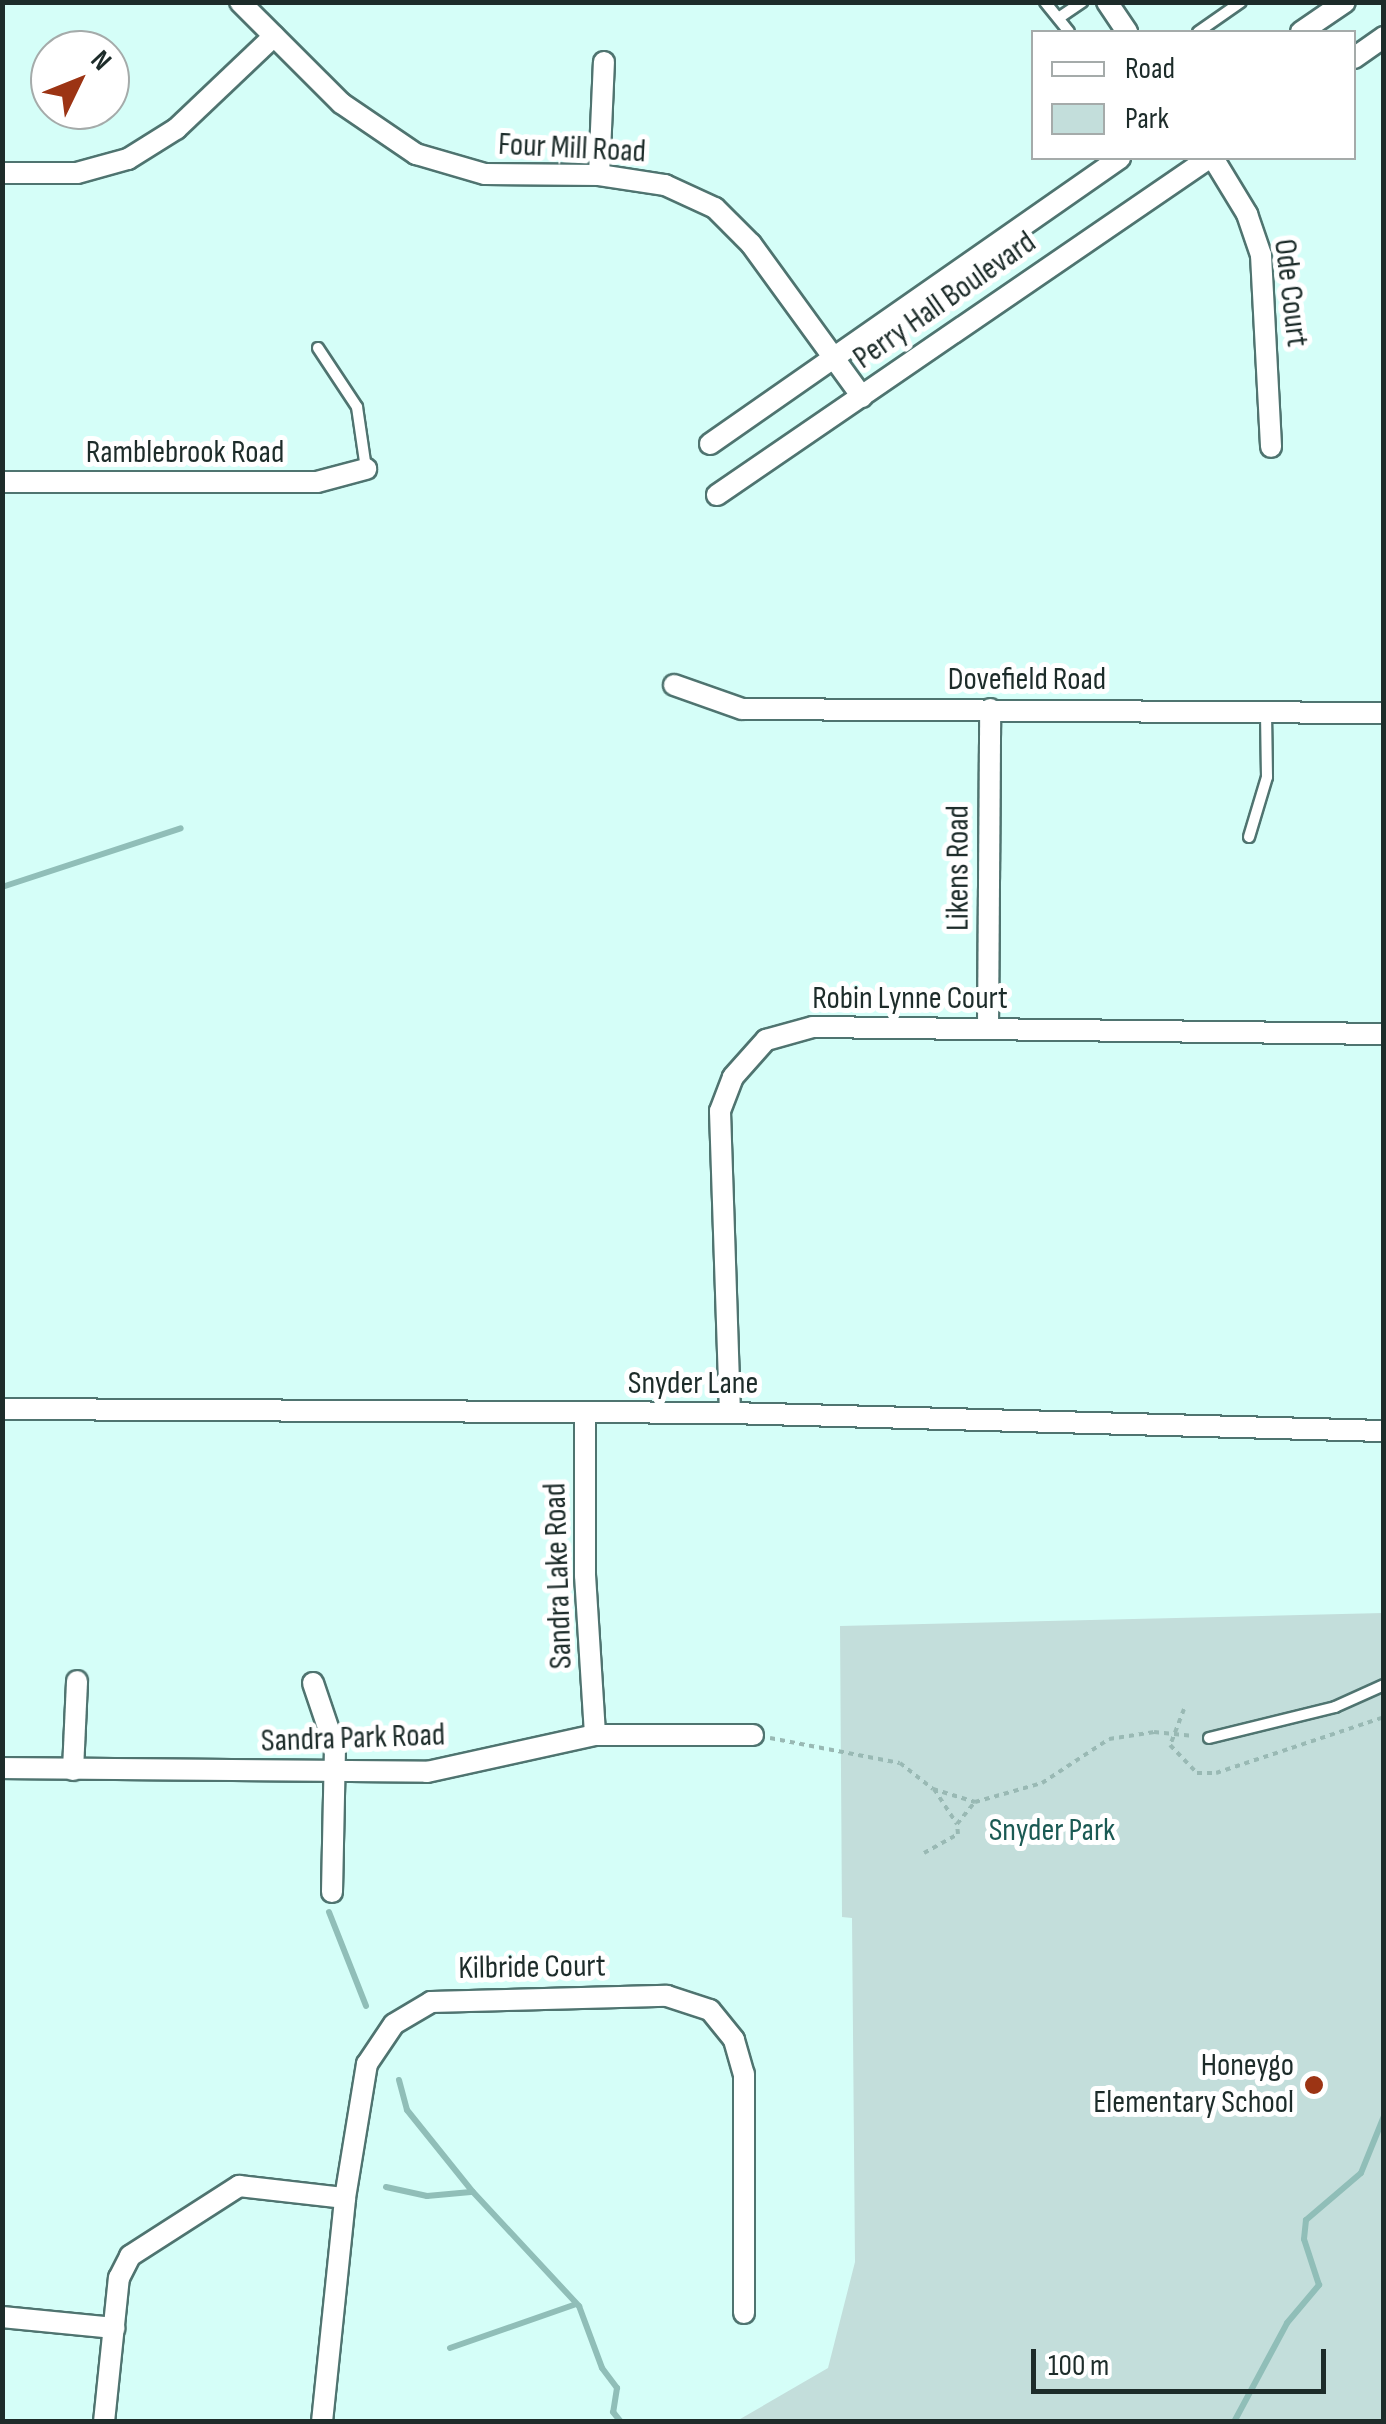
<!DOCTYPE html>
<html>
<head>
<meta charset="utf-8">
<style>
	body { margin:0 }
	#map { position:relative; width:1386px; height:2424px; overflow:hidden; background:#d5fef8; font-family:"Sofia Sans Condensed",sans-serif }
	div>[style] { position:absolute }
	.green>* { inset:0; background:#c3dedb }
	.stream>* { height:6px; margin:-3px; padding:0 3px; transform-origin:3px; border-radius:3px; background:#90beb8 }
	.path>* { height:4px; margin-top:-2px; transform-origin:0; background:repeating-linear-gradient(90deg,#99b9b4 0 5px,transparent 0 10px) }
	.roads { filter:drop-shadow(2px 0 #4f7470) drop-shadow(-2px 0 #4f7470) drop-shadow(0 2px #4f7470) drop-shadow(0 -2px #4f7470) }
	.lane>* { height:10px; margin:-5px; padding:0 5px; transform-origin:5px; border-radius:5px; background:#fff }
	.street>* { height:20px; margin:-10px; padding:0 10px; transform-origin:10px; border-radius:10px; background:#fff }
	.dots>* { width:28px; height:28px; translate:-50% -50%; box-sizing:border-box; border:5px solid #fff; border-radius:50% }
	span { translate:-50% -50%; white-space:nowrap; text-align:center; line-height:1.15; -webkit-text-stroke:10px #fff; paint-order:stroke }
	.street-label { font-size:32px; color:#1d2c2a }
	.park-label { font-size:32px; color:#1b5a54 }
	.poi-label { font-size:32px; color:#1d2c2a }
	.right { translate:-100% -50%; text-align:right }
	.frame { position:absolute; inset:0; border:5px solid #1d2c2a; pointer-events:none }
	.legend { position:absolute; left:1031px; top:30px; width:325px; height:130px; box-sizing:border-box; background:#fff; border:2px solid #a5abaa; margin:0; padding:12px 18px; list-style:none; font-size:30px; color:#1d2c2a }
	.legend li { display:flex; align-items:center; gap:20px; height:50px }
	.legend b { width:50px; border:2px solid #a5abaa }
	.north { position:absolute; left:30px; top:30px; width:100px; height:100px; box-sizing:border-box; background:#fff; border:2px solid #a5abaa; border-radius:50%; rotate:47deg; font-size:28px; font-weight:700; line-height:40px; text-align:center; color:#1d2c2a }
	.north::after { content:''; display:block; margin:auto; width:35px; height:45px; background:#9c3414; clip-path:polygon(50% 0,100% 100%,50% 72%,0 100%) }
	.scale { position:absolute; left:1031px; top:2349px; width:295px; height:45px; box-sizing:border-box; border:5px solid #1d2c2a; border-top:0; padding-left:12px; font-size:30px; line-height:35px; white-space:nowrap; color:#1d2c2a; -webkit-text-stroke:8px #fff; paint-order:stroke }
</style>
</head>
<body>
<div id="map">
	<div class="green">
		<i style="clip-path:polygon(1383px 1613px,1383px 2421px,735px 2422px,828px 2368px,855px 2262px,852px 1918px,842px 1917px,840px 1626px)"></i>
	</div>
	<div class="stream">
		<i style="left:2px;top:887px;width:188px;rotate:-18.2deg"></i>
		<i style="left:329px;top:1912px;width:101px;rotate:68.5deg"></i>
		<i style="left:399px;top:2080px;width:31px;rotate:75deg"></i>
		<i style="left:407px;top:2110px;width:105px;rotate:51.2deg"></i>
		<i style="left:473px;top:2192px;width:156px;rotate:47.1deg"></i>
		<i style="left:579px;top:2306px;width:66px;rotate:69.6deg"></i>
		<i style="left:602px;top:2368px;width:25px;rotate:53deg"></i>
		<i style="left:617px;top:2388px;width:24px;rotate:99deg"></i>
		<i style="left:613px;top:2412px;width:13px;rotate:51deg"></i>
		<i style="left:386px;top:2187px;width:42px;rotate:12.4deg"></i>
		<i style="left:427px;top:2196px;width:44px;rotate:-5.2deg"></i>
		<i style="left:450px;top:2348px;width:133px;rotate:-19.2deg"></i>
		<i style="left:1234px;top:2422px;width:112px;rotate:-61.8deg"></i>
		<i style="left:1287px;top:2323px;width:50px;rotate:-49.9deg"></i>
		<i style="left:1319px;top:2285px;width:48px;rotate:-108.1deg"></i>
		<i style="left:1304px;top:2239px;width:19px;rotate:-84deg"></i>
		<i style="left:1306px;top:2220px;width:72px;rotate:-40.5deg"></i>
		<i style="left:1361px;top:2173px;width:61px;rotate:-68deg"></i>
	</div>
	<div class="path">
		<i style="left:1184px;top:1709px;width:39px;rotate:111deg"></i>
		<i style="left:1170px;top:1745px;width:39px;rotate:46deg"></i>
		<i style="left:1197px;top:1773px;width:19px"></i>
		<i style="left:1216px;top:1773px;width:177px;rotate:-18.4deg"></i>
		<i style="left:770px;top:1738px;width:132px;rotate:10.9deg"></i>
		<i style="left:900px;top:1763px;width:42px;rotate:38.2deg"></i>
		<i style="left:933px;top:1789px;width:44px;rotate:17.2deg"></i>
		<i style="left:975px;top:1802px;width:70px;rotate:-15.8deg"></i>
		<i style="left:1042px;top:1783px;width:80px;rotate:-33.3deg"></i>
		<i style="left:1109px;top:1739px;width:46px;rotate:-8.8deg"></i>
		<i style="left:1154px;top:1732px;width:40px;rotate:5.7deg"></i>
		<i style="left:934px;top:1789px;width:42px;rotate:56.7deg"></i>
		<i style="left:957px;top:1824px;width:28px;rotate:-51deg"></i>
		<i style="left:924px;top:1853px;width:39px;rotate:-29deg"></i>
		<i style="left:958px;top:1834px;width:10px;rotate:-96deg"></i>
	</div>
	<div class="roads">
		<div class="lane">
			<i style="left:1045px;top:2px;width:38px;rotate:51deg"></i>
			<i style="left:1060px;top:17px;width:27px;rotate:-34deg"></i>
			<i style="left:1198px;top:32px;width:52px;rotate:-34.9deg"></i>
			<i style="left:318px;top:348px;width:71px;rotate:56.5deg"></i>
			<i style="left:357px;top:407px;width:63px;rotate:81.7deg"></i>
			<i style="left:1249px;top:837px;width:63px;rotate:-73.3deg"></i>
			<i style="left:1267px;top:777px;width:65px;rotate:-90.9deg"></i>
			<i style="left:1209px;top:1738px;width:130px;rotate:-13.8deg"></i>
			<i style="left:1335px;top:1707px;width:54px;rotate:-24.2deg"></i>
		</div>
		<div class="street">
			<i style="left:240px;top:2px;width:143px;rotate:45deg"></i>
			<i style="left:341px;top:103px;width:91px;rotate:34.2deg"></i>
			<i style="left:416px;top:154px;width:72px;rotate:16.2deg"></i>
			<i style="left:485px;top:174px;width:114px;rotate:0.5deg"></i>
			<i style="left:599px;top:175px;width:67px;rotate:8.6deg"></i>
			<i style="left:665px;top:185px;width:55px;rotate:24.7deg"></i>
			<i style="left:715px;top:208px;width:51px;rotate:45deg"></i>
			<i style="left:751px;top:244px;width:189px;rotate:54deg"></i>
			<i style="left:1107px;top:2px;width:36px;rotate:56deg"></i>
			<i style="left:1301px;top:32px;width:53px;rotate:-34.3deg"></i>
			<i style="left:1354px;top:58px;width:37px;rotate:-35deg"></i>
			<i style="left:1213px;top:158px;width:66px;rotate:58.7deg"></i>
			<i style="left:1247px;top:214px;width:43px;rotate:71.1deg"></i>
			<i style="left:1261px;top:255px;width:192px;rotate:87deg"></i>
			<i style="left:2px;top:173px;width:75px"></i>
			<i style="left:77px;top:173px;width:53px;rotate:-15.4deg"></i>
			<i style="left:128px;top:159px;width:57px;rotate:-32deg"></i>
			<i style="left:176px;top:129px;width:135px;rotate:-43.5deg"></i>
			<i style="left:599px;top:175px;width:113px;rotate:-87.5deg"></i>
			<i style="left:710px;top:444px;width:500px;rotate:-34.9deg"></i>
			<i style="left:2px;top:482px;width:315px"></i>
			<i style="left:317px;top:482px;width:51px;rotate:-14.9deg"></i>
			<i style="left:717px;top:495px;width:596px;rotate:-34.41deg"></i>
			<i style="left:674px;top:685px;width:72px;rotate:19.4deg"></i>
			<i style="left:742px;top:709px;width:642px;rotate:0.36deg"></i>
			<i style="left:988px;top:1027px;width:318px;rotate:-89.6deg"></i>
			<i style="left:2px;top:1409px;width:728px;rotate:0.31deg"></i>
			<i style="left:730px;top:1413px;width:654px;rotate:1.58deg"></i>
			<i style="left:730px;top:1413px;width:302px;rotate:-91.9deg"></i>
			<i style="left:720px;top:1111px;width:36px;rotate:-69deg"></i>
			<i style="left:733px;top:1077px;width:50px;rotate:-48.3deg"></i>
			<i style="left:766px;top:1040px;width:49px;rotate:-15.5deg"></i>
			<i style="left:813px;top:1027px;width:571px;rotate:0.7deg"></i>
			<i style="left:585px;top:1415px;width:160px;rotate:90deg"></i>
			<i style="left:585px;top:1575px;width:160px;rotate:86.4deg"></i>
			<i style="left:313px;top:1683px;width:69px;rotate:71.3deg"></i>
			<i style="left:335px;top:1748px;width:144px;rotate:91.2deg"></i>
			<i style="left:2px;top:1768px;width:425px;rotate:0.5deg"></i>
			<i style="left:427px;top:1772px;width:172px;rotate:-12.4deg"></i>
			<i style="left:595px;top:1735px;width:158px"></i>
			<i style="left:73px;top:1770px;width:89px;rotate:-87.4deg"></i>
			<i style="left:2px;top:2317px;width:113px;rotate:5.6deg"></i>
			<i style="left:104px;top:2422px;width:145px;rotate:-84.1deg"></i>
			<i style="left:119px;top:2278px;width:25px;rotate:-63deg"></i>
			<i style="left:130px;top:2256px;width:130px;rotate:-32.7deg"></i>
			<i style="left:239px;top:2186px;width:107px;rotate:6.5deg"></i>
			<i style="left:322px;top:2422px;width:225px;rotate:-84.1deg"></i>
			<i style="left:345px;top:2198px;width:136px;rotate:-80.7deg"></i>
			<i style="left:367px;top:2064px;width:48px;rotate:-56deg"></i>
			<i style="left:394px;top:2024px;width:43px;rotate:-30.7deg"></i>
			<i style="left:431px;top:2002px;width:236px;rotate:-1.5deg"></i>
			<i style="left:667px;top:1996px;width:45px;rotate:18deg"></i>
			<i style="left:710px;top:2010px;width:38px;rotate:51deg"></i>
			<i style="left:734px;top:2040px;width:35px;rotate:74deg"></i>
			<i style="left:744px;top:2074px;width:239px;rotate:90deg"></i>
		</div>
	</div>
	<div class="dots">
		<i style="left:1314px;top:2085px;background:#9c3414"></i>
	</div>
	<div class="street-label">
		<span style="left:572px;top:149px;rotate:3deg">Four Mill Road</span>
		<span style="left:1290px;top:293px;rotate:83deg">Ode Court</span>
		<span style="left:945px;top:301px;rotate:-35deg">Perry Hall Boulevard</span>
		<span style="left:185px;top:453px">Ramblebrook Road</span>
		<span style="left:1027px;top:680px">Dovefield Road</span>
		<span style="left:959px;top:868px;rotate:-90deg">Likens Road</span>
		<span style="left:910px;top:999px">Robin Lynne Court</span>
		<span style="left:693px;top:1384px">Snyder Lane</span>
		<span style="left:559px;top:1576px;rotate:-92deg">Sandra Lake Road</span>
		<span style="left:353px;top:1739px;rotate:-2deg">Sandra Park Road</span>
		<span style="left:532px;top:1968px;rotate:-1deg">Kilbride Court</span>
	</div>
	<div class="park-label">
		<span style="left:1052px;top:1831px">Snyder Park</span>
	</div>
	<div class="poi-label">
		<span class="right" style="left:1294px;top:2085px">Honeygo<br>Elementary School</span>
	</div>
	<div class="frame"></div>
	<ul class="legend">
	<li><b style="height:12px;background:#fff"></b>Road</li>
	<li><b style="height:28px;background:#c3dedb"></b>Park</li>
	</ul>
	<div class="north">N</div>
	<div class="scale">100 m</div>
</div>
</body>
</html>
